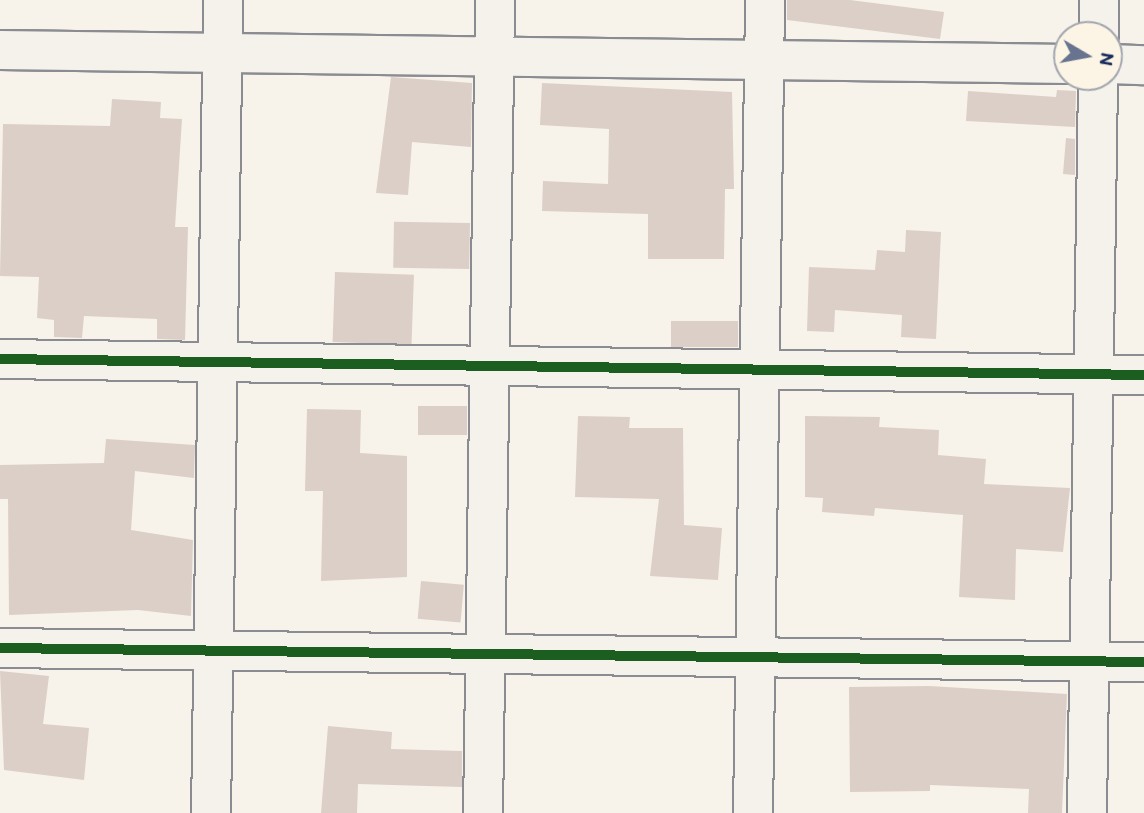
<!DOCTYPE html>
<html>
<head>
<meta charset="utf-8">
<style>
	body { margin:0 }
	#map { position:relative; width:1144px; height:813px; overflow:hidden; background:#f7f3ea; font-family:Itim,sans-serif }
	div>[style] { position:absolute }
	.building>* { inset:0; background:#dccfc8; transform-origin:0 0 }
	.roads { filter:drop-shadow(2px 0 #8a8c91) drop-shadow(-2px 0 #8a8c91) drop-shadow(0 2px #8a8c91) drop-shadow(0 -2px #8a8c91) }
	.minor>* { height:38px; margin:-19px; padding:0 19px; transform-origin:19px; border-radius:19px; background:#f5f2ec }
	.cycleway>* { height:10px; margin:-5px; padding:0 5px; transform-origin:5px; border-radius:5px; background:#1b5e20 }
	span { translate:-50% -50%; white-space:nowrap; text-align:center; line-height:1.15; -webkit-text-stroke:6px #fcf5e5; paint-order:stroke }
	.north { position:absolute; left:1053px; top:21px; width:70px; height:70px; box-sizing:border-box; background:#fcf5e5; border:2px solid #a2a6af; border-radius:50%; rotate:100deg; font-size:19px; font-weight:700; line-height:28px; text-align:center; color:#1b2f5e }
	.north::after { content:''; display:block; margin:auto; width:24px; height:32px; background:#68748f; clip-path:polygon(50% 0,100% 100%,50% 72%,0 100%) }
</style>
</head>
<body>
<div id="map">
	<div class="building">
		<i style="clip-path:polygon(787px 0,850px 0,944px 12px,940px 39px,787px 20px)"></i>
		<i style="clip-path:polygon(391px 77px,472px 83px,471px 147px,412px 142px,408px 195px,376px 193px)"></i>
		<i style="clip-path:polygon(542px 83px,732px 92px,734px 189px,725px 189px,724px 259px,648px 259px,648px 214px,542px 211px,543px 181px,608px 184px,609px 129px,540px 125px)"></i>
		<i style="clip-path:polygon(1057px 90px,1076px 91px,1075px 127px,966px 121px,968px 91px,1056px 97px)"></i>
		<i style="clip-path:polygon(112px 99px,161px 102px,160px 118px,182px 119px,175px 227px,188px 227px,185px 340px,157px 339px,157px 319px,84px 316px,82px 338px,54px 337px,54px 320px,37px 318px,39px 277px,0 276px,3px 124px,110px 126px)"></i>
		<i style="clip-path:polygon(1066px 138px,1075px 139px,1075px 175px,1063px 174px)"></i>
		<i style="left:470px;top:223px;width:46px;height:76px;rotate:91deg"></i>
		<i style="clip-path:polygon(906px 230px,941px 232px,936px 339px,901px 337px,902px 315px,835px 310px,834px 332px,807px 331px,809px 267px,875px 270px,877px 250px,905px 252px)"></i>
		<i style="left:335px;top:272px;width:79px;height:70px;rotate:2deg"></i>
		<i style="left:738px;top:321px;width:26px;height:67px;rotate:90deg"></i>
		<i style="left:418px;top:406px;width:49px;height:29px"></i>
		<i style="clip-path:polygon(307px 409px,361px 410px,360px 453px,407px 456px,407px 577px,321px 581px,323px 491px,305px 491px)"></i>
		<i style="clip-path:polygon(578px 416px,630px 417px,629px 428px,683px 428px,684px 525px,722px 528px,718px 580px,650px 576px,659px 499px,575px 497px)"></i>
		<i style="clip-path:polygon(805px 416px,880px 417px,879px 427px,939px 430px,938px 455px,986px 459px,984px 484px,1070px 488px,1063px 552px,1016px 549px,1015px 600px,959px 597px,963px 515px,875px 508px,874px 516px,822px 512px,823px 498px,805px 497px)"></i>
		<i style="clip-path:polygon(106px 439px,195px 445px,194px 478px,135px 471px,131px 530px,193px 540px,191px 616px,138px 610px,9px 615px,8px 499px,0 499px,0 465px,104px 463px)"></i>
		<i style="left:421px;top:581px;width:43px;height:38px;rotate:5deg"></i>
		<i style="clip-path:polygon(0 671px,49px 676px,43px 724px,89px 728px,84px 780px,4px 770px)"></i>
		<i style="clip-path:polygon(929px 686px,1067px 694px,1062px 813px,1028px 813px,1029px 789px,930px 785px,930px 791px,850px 792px,849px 687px)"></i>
		<i style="clip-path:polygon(328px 726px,392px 732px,391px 749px,462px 751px,462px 787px,358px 784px,357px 813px,321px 813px)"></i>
	</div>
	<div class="roads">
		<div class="minor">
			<i style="left:1099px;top:35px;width:35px;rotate:-90deg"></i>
			<i style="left:0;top:50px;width:1067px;rotate:0.75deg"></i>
			<i style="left:1109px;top:64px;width:35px;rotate:2deg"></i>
			<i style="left:0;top:359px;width:1144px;rotate:0.8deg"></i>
			<i style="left:0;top:648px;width:1144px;rotate:0.7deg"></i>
			<i style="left:211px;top:813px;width:813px;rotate:-89.15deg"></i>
			<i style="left:483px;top:813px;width:813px;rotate:-89.15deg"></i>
			<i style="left:753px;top:813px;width:813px;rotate:-89.15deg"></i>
			<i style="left:1087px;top:813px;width:736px;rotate:-89.14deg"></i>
		</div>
	</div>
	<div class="cycleway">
		<i style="left:0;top:359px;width:1144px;rotate:0.8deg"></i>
		<i style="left:0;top:648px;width:1144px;rotate:0.7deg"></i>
	</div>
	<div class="north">N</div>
</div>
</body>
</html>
